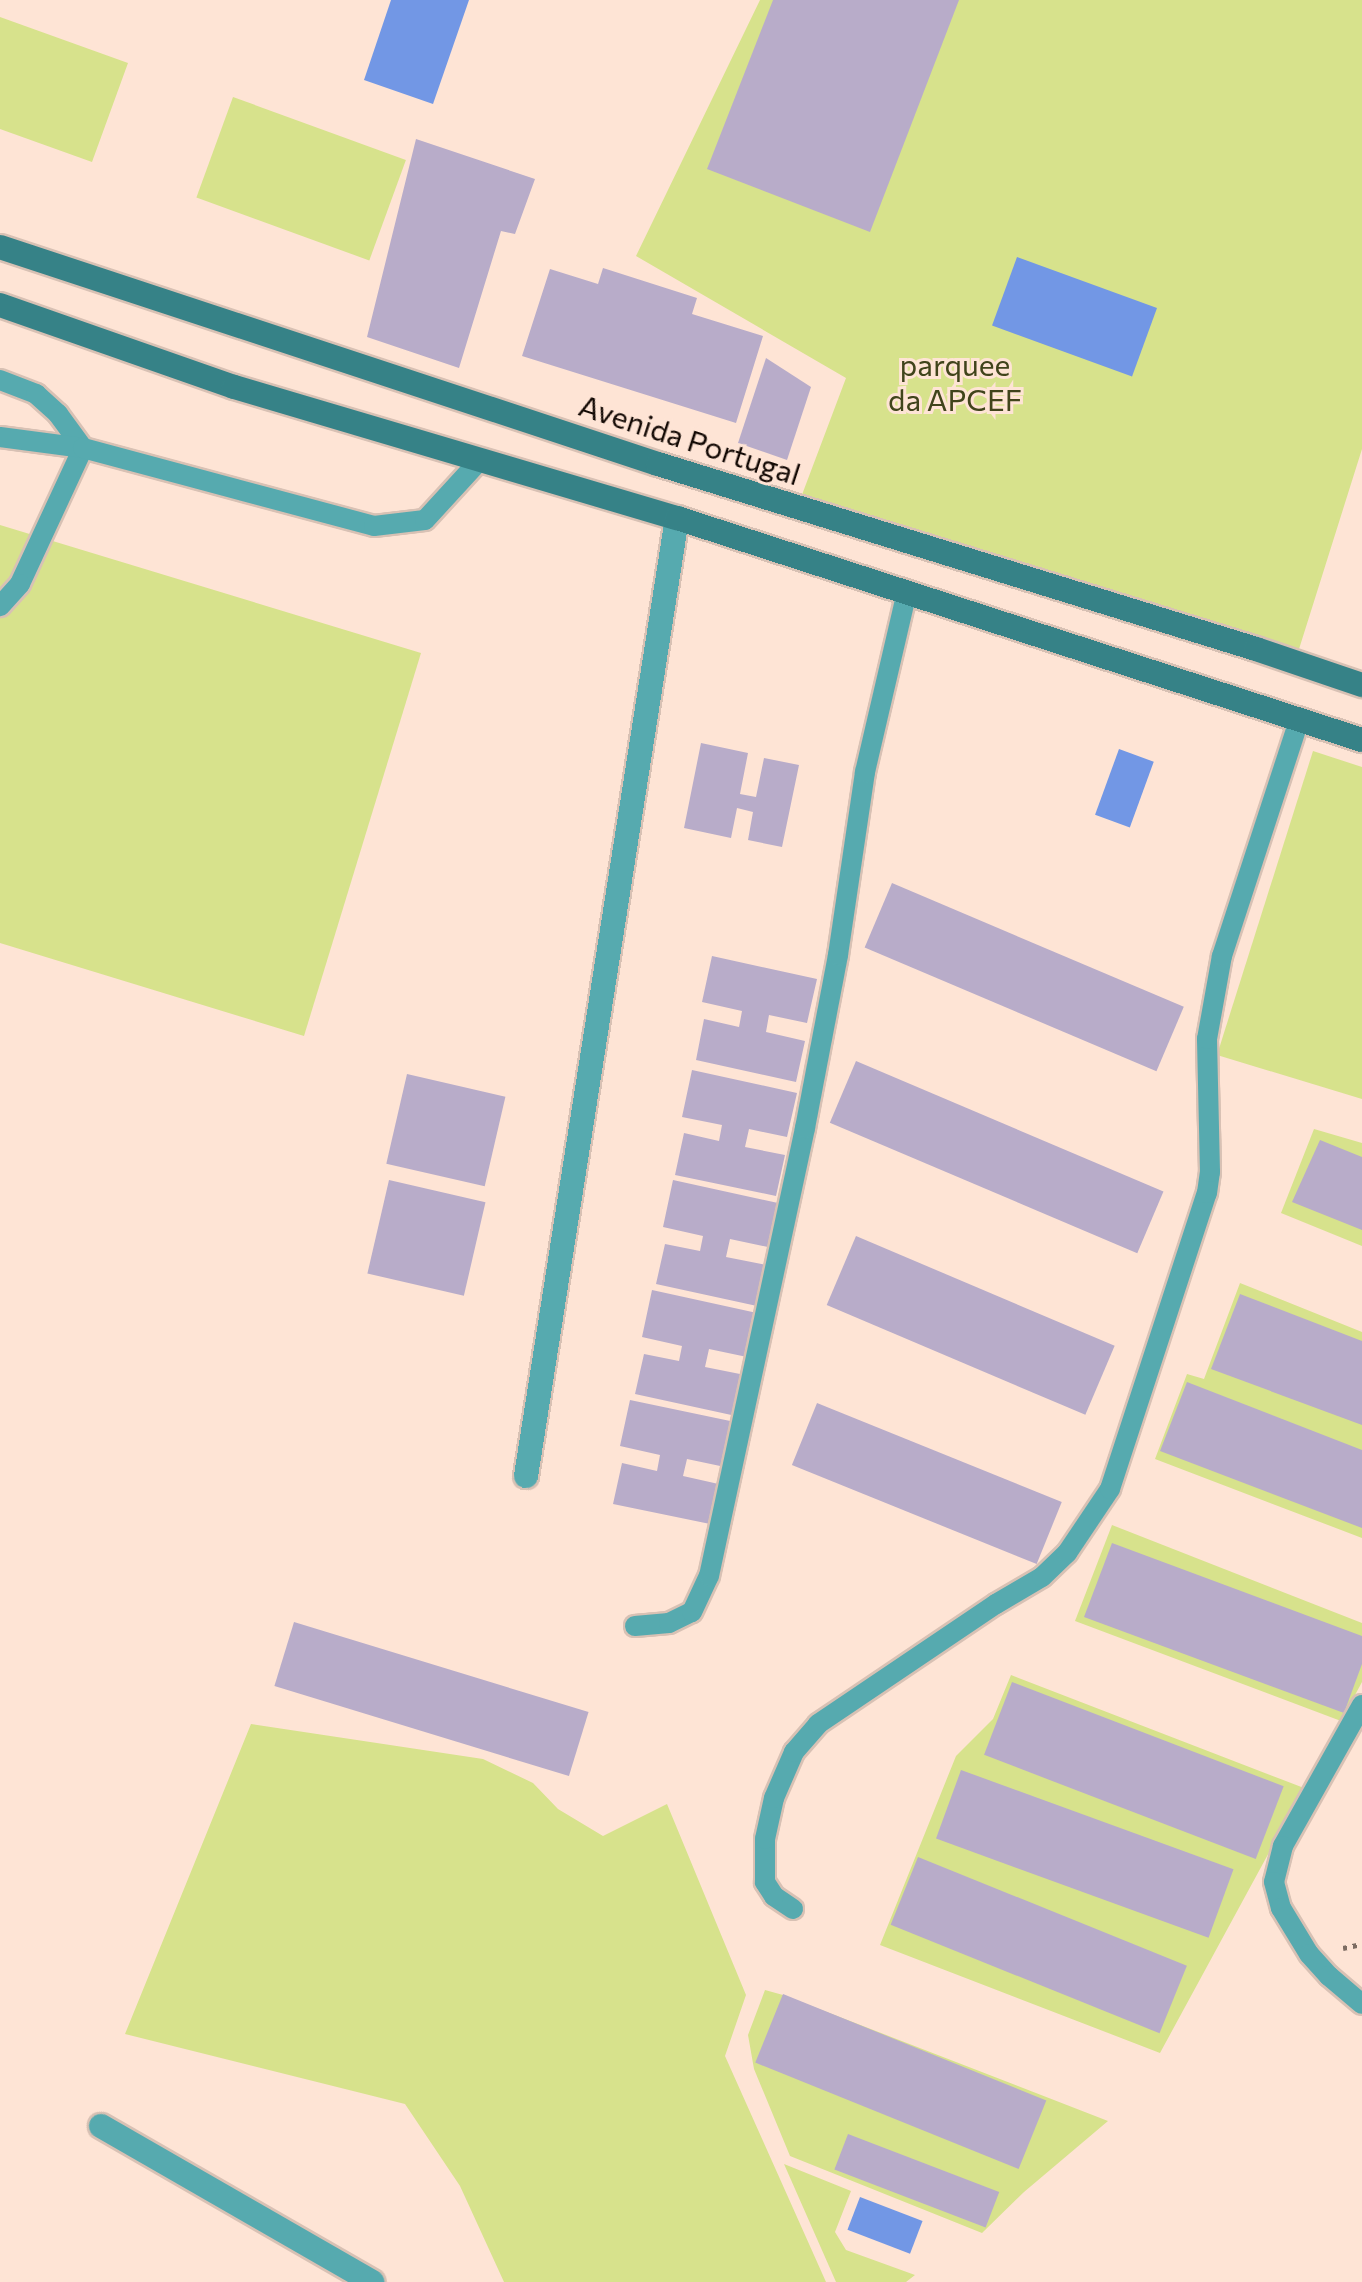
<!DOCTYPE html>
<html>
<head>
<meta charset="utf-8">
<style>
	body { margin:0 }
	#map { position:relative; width:1362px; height:2282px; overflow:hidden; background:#fee4d5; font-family:Commissioner,sans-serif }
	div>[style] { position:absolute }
	.green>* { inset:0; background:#d7e28c; transform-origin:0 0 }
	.water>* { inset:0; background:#7297e5; transform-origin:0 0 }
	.building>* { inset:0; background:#b8acc9; transform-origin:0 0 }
	.path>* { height:5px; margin-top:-2.5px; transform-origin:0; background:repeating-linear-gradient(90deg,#7d6c62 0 4px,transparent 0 10px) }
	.roads { filter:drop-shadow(2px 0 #d8c1b4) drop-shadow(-2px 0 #d8c1b4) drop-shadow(0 2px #d8c1b4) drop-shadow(0 -2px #d8c1b4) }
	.lane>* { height:20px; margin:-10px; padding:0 10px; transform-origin:10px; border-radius:10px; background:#56aaaf }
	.street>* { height:24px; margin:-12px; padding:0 12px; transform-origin:12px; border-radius:12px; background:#56aaaf }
	.secondary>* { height:24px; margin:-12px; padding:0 12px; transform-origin:12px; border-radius:12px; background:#368287 }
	span { translate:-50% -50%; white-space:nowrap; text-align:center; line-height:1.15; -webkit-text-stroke:6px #fee4d5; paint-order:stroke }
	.park-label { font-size:30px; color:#40441b }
	.street-label { font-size:30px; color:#130904 }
</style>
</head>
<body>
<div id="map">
	<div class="green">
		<i style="clip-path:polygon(760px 0,1362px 0,1362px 449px,1294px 665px,800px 500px,846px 378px,636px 256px)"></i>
		<i style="clip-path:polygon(0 17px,128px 63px,92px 162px,0 129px)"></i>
		<i style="left:233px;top:97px;width:184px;height:107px;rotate:20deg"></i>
		<i style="clip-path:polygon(0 525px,421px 653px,304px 1036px,0 943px)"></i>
		<i style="clip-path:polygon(1313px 751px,1362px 767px,1362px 1099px,1217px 1055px)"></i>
		<i style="clip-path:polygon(1314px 1129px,1362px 1143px,1362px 1246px,1281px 1213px)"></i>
		<i style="clip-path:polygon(1240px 1283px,1362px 1332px,1362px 1538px,1155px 1459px,1187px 1374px,1204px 1379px)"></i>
		<i style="clip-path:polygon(1112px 1525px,1362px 1623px,1362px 1682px,1341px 1721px,1075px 1621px)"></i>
		<i style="clip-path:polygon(1011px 1675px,1304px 1788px,1160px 2053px,880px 1945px,956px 1756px,993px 1719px)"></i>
		<i style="clip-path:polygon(251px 1724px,483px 1759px,533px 1783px,558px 1809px,603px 1836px,667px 1804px,746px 1995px,725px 2056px,826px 2282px,504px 2282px,460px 2186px,405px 2104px,125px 2034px)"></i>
		<i style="clip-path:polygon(765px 1990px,783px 1995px,1108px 2121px,1024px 2192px,982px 2233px,790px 2156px,754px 2069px,748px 2035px)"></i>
		<i style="clip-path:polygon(784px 2164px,851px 2191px,835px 2232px,846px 2250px,915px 2275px,906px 2282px,836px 2282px)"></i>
	</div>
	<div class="water">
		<i style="clip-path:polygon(391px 0,469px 0,433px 104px,364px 80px)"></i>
		<i style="left:1017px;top:257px;width:149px;height:73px;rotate:20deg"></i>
		<i style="left:1119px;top:749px;width:37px;height:70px;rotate:20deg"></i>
		<i style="left:860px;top:2197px;width:67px;height:35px;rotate:21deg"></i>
	</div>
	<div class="building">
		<i style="clip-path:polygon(773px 0,959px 0,870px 232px,707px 169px)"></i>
		<i style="clip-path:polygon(416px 139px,535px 179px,515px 234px,501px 231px,459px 368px,367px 337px)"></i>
		<i style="clip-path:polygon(603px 268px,697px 298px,692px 314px,763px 336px,736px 423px,522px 356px,550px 269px,598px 284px)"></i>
		<i style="clip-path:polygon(766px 358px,811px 387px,787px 460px,738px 443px)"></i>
		<i style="clip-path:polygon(701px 743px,748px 753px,740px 794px,756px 797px,764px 758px,799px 765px,782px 847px,748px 840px,753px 812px,737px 808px,731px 838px,684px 828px)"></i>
		<i style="left:892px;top:883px;width:317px;height:70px;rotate:23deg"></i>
		<i style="clip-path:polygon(712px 956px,817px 979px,807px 1023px,769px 1015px,766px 1032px,805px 1041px,796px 1082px,696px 1060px,704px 1019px,739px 1027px,742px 1011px,702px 1002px)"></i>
		<i style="left:856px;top:1061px;width:334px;height:67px;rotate:23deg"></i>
		<i style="clip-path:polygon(692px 1070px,797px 1093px,787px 1137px,749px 1129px,745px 1147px,785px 1155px,776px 1196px,675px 1175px,684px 1133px,719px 1141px,722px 1125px,682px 1117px)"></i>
		<i style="left:407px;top:1074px;width:101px;height:92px;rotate:13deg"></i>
		<i style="clip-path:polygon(1320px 1140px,1362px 1157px,1362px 1230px,1292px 1202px)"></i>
		<i style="left:389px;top:1180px;width:99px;height:96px;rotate:13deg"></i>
		<i style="clip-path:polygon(673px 1180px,778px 1203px,768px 1247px,730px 1239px,726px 1257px,766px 1265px,757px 1306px,656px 1284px,665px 1244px,700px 1251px,703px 1236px,663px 1227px)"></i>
		<i style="left:856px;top:1236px;width:281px;height:75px;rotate:23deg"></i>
		<i style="clip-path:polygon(652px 1290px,757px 1313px,747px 1357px,709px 1349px,705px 1367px,745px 1375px,736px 1416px,635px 1394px,644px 1354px,679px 1361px,682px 1346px,642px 1337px)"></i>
		<i style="clip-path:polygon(1240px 1294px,1362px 1341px,1362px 1425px,1211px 1369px)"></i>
		<i style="clip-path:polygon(1187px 1382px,1362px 1450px,1362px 1528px,1160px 1451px)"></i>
		<i style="clip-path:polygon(630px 1400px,735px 1422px,725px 1467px,687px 1459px,683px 1476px,723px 1485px,715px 1525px,613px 1504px,622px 1463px,657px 1471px,660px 1455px,620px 1446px)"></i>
		<i style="left:817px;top:1403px;width:264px;height:67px;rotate:22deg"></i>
		<i style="clip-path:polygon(1112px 1543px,1362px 1636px,1362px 1664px,1344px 1713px,1084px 1617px)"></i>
		<i style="left:294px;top:1622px;width:308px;height:67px;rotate:17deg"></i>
		<i style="left:1012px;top:1682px;width:291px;height:78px;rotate:21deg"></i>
		<i style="left:961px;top:1770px;width:290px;height:73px;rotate:20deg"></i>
		<i style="left:918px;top:1857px;width:290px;height:73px;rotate:22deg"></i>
		<i style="left:783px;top:1994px;width:284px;height:74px;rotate:22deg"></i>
		<i style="left:848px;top:2134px;width:162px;height:38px;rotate:21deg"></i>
	</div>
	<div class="path">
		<i style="left:1343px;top:1948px;width:19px;rotate:-12deg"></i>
	</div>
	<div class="roads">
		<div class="lane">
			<i style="left:0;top:380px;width:39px;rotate:21deg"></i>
			<i style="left:36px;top:394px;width:30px;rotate:42deg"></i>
			<i style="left:58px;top:414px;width:42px;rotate:53.7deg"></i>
			<i style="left:83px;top:448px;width:150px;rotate:114.9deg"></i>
			<i style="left:20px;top:584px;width:30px;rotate:132deg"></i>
			<i style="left:0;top:437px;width:84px;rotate:7.5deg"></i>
			<i style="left:83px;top:448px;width:301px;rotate:15deg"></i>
			<i style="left:374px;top:526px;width:51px;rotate:-6.7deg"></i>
			<i style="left:425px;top:520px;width:81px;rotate:-47.5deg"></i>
			<i style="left:635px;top:1626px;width:34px;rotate:-5deg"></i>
			<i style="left:669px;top:1623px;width:25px;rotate:-26deg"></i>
			<i style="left:692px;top:1612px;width:40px;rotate:-65deg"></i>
			<i style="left:709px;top:1576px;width:458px;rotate:-77.9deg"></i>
			<i style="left:805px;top:1128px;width:176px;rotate:-79.2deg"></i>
			<i style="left:838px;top:955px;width:185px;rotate:-81.6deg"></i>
			<i style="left:865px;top:772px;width:185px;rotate:-76.9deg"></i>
			<i style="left:1362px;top:1705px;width:162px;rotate:119.3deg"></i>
			<i style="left:1283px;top:1846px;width:37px;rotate:104deg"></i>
			<i style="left:1274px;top:1882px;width:27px;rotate:75deg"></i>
			<i style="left:1281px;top:1908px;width:54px;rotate:58.7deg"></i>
			<i style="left:1309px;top:1954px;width:30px;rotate:48deg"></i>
			<i style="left:1329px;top:1976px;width:43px;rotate:40.3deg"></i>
			<i style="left:793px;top:1909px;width:23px;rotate:-146deg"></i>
			<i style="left:774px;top:1896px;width:17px;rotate:-123deg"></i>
			<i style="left:765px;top:1882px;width:43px;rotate:-90deg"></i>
			<i style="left:765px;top:1839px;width:42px;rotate:-77.6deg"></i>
			<i style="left:774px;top:1798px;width:50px;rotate:-66.5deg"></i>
			<i style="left:794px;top:1752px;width:37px;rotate:-49deg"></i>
			<i style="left:818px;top:1724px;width:215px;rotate:-34deg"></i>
			<i style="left:996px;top:1604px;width:53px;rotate:-30.4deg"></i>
			<i style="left:1042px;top:1577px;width:35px;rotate:-44deg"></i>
			<i style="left:1067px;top:1553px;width:77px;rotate:-56.1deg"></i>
			<i style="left:1110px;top:1489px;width:311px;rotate:-71.9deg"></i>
			<i style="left:1207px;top:1193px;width:21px;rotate:-82deg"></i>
			<i style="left:1210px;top:1172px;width:133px;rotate:-91.3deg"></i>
			<i style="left:1207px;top:1039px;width:84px;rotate:-79.8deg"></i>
			<i style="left:1222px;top:956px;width:248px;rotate:-71.9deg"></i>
		</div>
		<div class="street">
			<i style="left:526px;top:1476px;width:970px;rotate:-81.04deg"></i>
			<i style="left:101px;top:2126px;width:313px;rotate:29.9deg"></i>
		</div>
		<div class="secondary">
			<i style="left:0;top:247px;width:693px;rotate:18.25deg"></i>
			<i style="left:658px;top:464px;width:626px;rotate:17.19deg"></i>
			<i style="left:1256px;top:649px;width:112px;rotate:18.8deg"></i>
			<i style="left:0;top:305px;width:248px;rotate:19.3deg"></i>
			<i style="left:234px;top:387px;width:462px;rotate:16.5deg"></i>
			<i style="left:677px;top:518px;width:720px;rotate:17.96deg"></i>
		</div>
	</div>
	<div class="park-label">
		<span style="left:955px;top:381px">parquee<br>da APCEF</span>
	</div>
	<div class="street-label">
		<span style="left:690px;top:439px;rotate:18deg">Avenida Portugal</span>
	</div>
</div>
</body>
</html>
